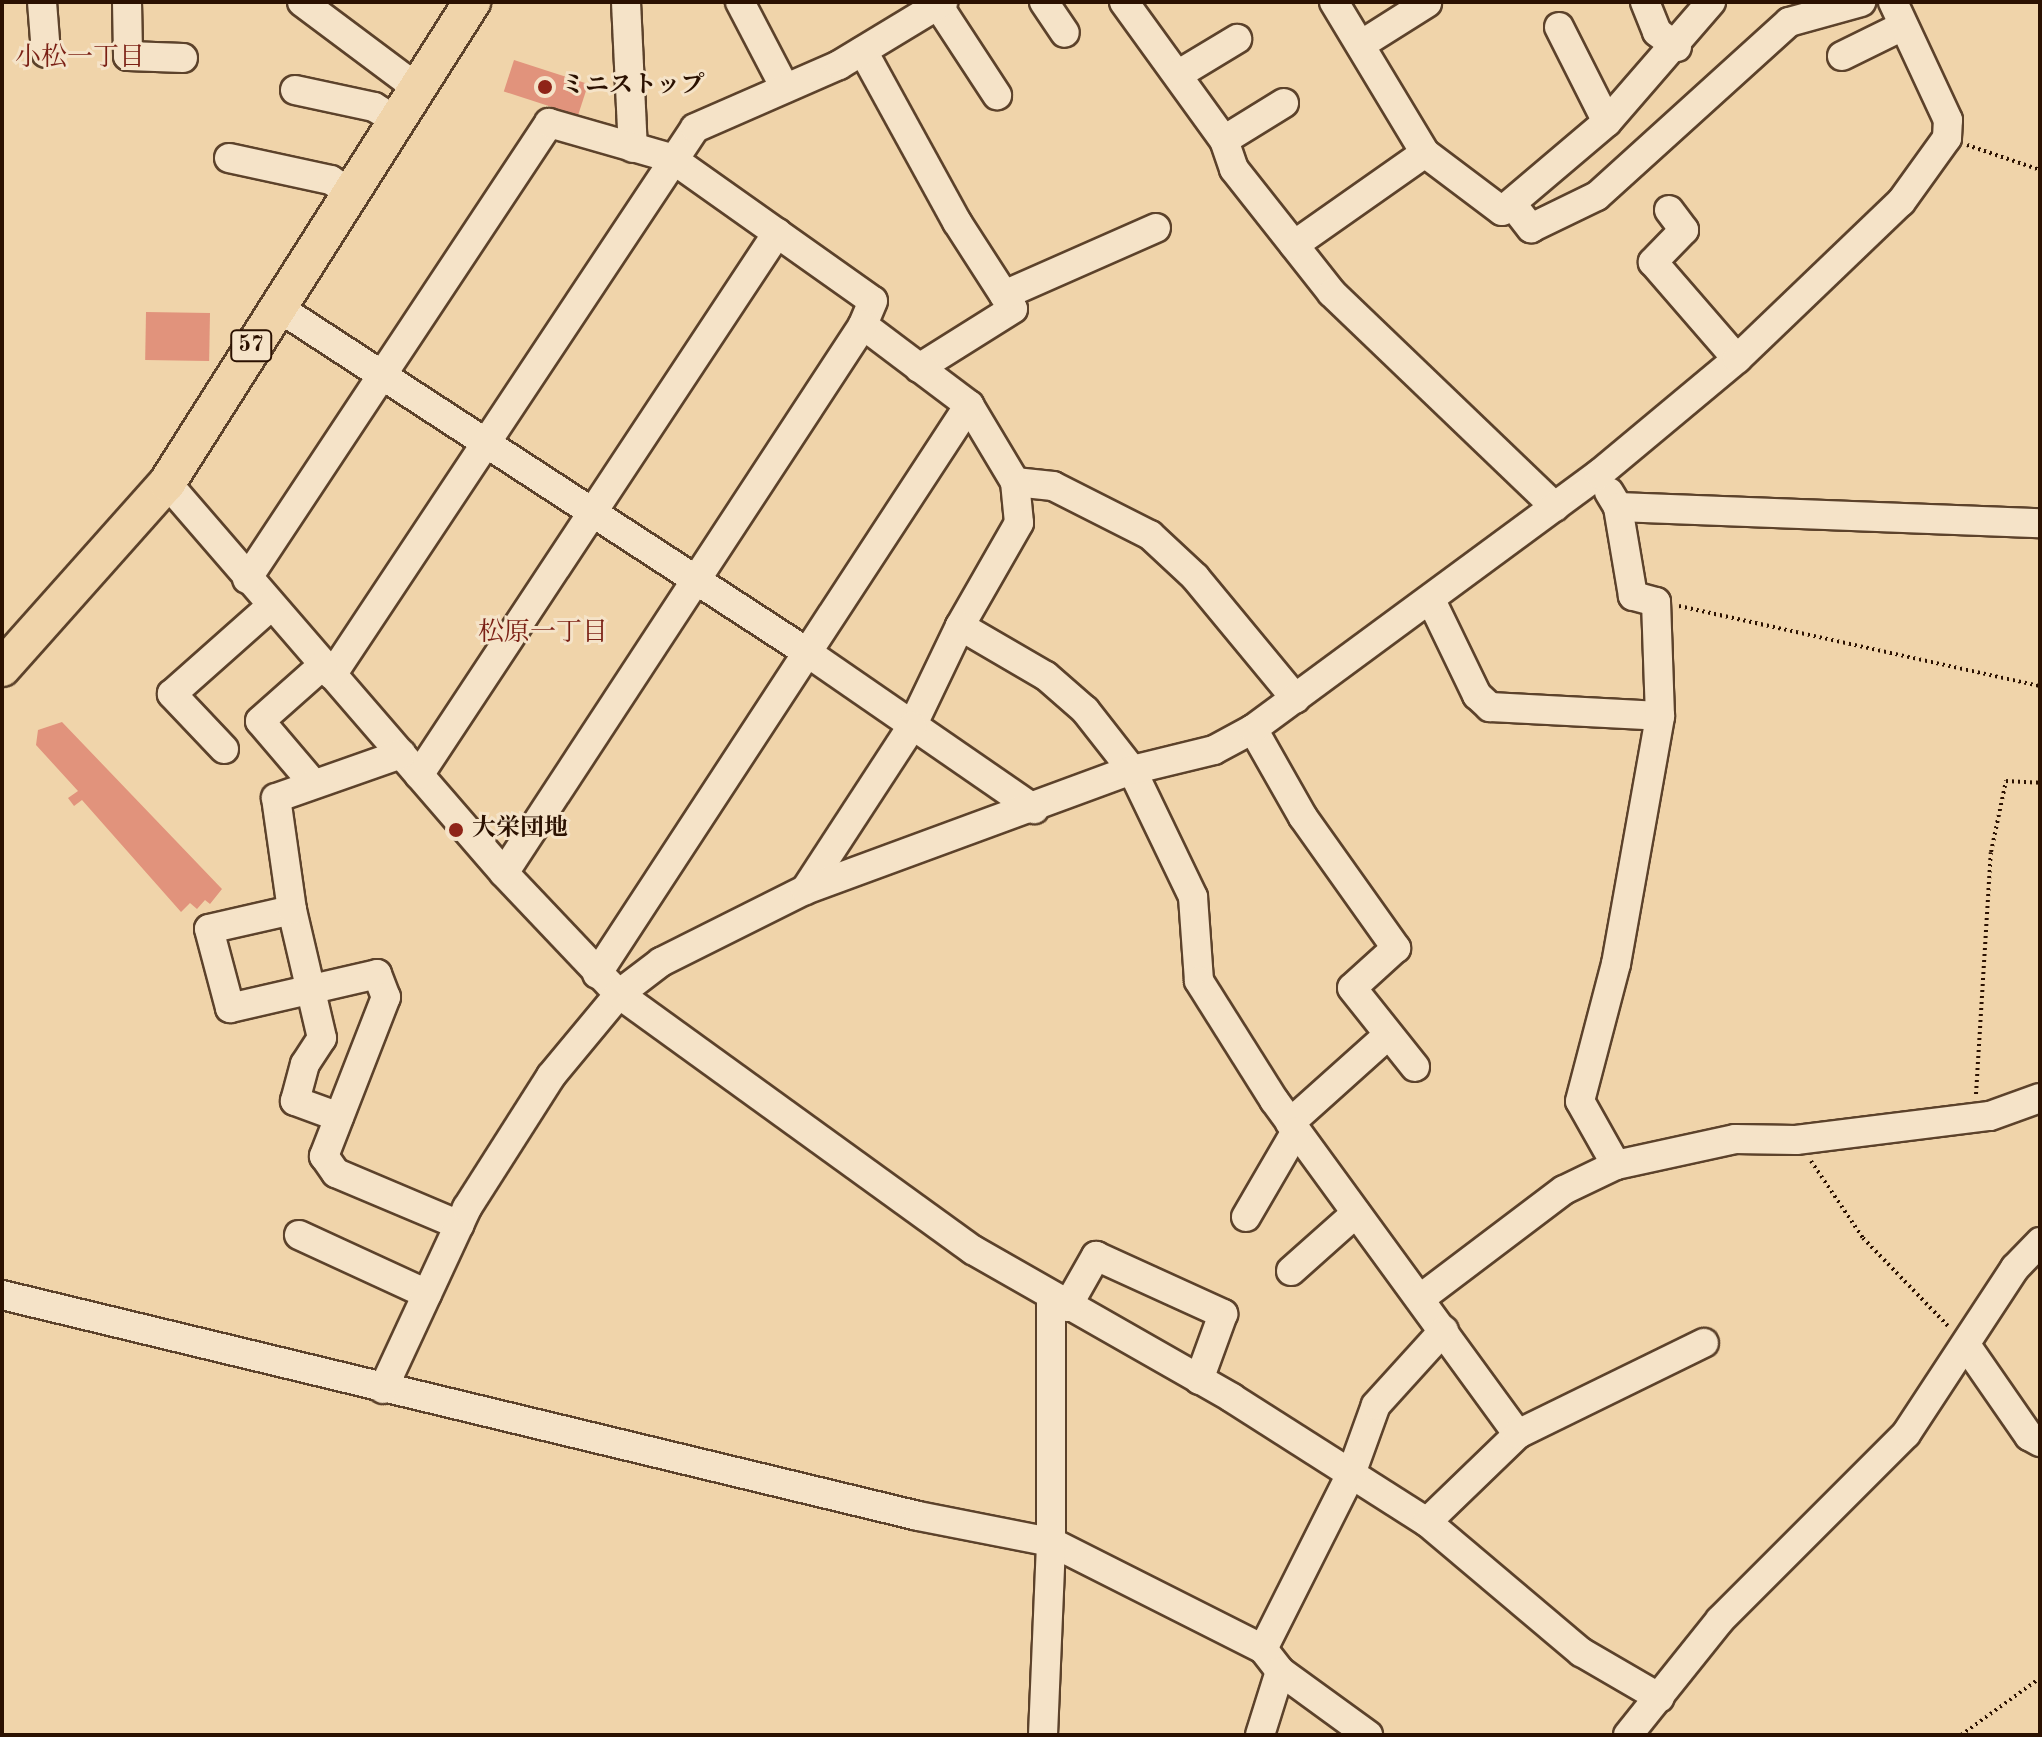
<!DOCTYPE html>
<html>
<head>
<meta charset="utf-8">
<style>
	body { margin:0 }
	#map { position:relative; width:2042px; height:1737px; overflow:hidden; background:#f0d4aa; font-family:"Old Standard TT","Noto Serif JP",serif }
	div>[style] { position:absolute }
	.building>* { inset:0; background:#e1937c; transform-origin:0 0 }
	.path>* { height:4px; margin-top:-2px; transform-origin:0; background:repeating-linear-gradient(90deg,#2b1101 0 2px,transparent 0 6px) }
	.roads { filter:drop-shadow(2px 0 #5c422b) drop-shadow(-2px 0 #5c422b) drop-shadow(0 2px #5c422b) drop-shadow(0 -2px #5c422b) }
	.minor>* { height:28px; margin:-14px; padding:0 14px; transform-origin:14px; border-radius:14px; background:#f5e3c8 }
	.major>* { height:36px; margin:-18px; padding:0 18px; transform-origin:18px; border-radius:18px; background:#f0d4aa }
	.dots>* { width:22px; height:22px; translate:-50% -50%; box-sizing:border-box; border:4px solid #f5e3c8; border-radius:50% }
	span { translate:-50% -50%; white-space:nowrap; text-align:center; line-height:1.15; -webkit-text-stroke:6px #f5e3c8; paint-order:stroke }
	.shield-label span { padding:2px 6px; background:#f5e3c8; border:2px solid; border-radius:6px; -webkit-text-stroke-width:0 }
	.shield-label { font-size:22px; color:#2b1101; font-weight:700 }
	.poi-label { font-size:24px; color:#2b1101; font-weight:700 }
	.left { translate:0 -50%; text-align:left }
	.neighbourhood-label { font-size:26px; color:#7a1f14 }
	.frame { position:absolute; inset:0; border:4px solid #2b1101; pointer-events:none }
</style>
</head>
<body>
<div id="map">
	<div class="building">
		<i style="left:514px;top:60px;width:78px;height:33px;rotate:18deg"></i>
		<i style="left:146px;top:312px;width:64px;height:48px;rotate:1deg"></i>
		<i style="clip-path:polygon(62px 722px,222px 889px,210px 904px,205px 900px,197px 909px,190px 903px,181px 912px,82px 800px,74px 806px,68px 798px,78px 791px,36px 745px,38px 730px)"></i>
	</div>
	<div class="path">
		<i style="left:1967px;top:145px;width:77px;rotate:18.9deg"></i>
		<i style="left:1679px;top:606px;width:370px;rotate:12.5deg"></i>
		<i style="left:1976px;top:1094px;width:242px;rotate:-86.5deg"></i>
		<i style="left:1991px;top:852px;width:73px;rotate:-78.1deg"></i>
		<i style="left:2006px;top:781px;width:34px;rotate:3deg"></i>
		<i style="left:1811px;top:1161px;width:93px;rotate:56deg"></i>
		<i style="left:1863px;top:1238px;width:122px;rotate:46deg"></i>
		<i style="left:1961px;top:1735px;width:97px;rotate:-35.8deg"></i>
	</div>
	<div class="roads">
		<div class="minor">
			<i style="left:42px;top:2px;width:51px;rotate:85.5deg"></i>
			<i style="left:127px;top:2px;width:54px;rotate:88.9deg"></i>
			<i style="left:128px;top:56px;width:55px;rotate:2.1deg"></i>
			<i style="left:302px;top:2px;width:144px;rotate:36.8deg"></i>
			<i style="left:626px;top:2px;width:146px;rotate:87.3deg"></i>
			<i style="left:740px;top:2px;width:97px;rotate:62.4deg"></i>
			<i style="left:1044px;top:2px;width:37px;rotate:56deg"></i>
			<i style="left:1124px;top:2px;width:170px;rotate:54.1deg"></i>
			<i style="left:1334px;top:2px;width:176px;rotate:58.9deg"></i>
			<i style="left:1425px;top:153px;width:96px;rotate:37deg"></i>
			<i style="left:1502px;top:211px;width:138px;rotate:-40.3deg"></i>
			<i style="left:1607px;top:122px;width:159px;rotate:-49.1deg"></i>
			<i style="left:1645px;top:2px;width:32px;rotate:68deg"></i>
			<i style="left:1657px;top:32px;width:25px;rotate:37deg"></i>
			<i style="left:938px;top:5px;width:108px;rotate:56.8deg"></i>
			<i style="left:1559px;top:27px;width:106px;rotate:63.2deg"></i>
			<i style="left:1362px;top:44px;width:77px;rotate:-32.2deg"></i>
			<i style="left:863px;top:51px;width:195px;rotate:61.2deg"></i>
			<i style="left:957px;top:222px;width:103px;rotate:57.2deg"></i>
			<i style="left:1013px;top:309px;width:111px;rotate:147.9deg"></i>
			<i style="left:1842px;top:56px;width:68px;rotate:-26.2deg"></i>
			<i style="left:1179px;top:74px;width:68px;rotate:-31.1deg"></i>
			<i style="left:295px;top:90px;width:81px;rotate:12.1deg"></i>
			<i style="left:374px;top:107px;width:26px;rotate:31deg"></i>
			<i style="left:1284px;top:103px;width:70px;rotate:148.3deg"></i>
			<i style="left:1224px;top:140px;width:31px;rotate:71deg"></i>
			<i style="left:1234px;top:169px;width:158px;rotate:51.7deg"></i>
			<i style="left:1332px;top:293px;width:309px;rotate:43.8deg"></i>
			<i style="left:229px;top:158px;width:104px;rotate:12.2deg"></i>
			<i style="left:331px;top:180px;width:22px;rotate:36deg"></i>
			<i style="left:1512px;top:204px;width:31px;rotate:52deg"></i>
			<i style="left:1531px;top:228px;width:73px;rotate:-25.9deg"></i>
			<i style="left:1597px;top:196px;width:259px;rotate:-42.2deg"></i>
			<i style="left:1789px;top:22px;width:75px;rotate:-15.5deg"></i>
			<i style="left:1669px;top:210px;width:25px;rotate:53deg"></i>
			<i style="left:1684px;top:230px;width:45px;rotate:134.1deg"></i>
			<i style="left:1653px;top:262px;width:128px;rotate:49.1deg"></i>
			<i style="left:1294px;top:245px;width:160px;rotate:-35.1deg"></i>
			<i style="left:1004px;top:295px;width:166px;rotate:-23.8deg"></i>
			<i style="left:276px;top:306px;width:635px;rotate:33.11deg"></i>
			<i style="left:808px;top:653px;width:275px;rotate:34.6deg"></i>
			<i style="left:1015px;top:482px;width:38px;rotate:6deg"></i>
			<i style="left:1053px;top:486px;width:109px;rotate:26.8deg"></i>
			<i style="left:1150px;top:535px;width:62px;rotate:43deg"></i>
			<i style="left:1195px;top:577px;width:158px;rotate:50.4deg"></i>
			<i style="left:167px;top:483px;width:515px;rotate:49.17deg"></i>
			<i style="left:504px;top:873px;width:167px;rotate:46.5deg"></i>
			<i style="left:619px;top:994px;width:437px;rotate:35.9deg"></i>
			<i style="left:973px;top:1250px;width:298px;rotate:29.7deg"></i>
			<i style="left:1232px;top:1398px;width:231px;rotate:32.5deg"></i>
			<i style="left:1427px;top:1522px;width:202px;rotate:40.2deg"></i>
			<i style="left:1581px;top:1652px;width:91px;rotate:30.2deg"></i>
			<i style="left:1609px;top:492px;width:17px;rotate:59deg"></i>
			<i style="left:1618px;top:507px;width:422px;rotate:2.2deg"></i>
			<i style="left:247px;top:579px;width:547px;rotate:-56.48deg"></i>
			<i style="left:549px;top:123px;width:127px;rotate:16deg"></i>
			<i style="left:671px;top:158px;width:247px;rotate:35.3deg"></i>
			<i style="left:873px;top:301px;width:26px;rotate:113deg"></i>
			<i style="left:863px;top:325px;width:133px;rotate:37deg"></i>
			<i style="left:969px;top:405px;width:90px;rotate:59.1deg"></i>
			<i style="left:1015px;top:482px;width:41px;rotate:84.4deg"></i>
			<i style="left:1019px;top:523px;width:119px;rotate:119.8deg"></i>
			<i style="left:960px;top:626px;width:111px;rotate:115.6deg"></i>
			<i style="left:912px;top:726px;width:196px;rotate:123.1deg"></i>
			<i style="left:1431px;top:600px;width:106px;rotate:64.2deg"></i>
			<i style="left:1477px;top:695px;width:18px;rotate:43deg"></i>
			<i style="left:1490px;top:707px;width:170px;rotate:3deg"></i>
			<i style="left:960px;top:626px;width:99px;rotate:30.2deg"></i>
			<i style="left:1046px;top:676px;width:52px;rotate:41.1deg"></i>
			<i style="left:1085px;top:710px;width:76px;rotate:51.9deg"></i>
			<i style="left:1132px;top:770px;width:141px;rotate:64.3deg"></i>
			<i style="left:1193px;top:897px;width:84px;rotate:85.9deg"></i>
			<i style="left:1199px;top:981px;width:141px;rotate:57.8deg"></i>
			<i style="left:1274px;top:1100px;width:414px;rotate:53.9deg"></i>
			<i style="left:332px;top:675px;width:656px;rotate:-56.43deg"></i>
			<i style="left:695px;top:128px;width:157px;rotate:-23.6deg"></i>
			<i style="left:839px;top:65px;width:122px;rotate:-31.2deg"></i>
			<i style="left:1253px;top:729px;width:101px;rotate:60.4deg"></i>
			<i style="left:1303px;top:817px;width:161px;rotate:54.6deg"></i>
			<i style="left:1396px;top:948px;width:59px;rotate:137.7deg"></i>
			<i style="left:1352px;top:988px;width:101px;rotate:51.4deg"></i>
			<i style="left:224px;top:749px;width:76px;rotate:-133.4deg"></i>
			<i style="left:172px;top:694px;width:132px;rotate:-41.6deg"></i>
			<i style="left:419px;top:775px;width:650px;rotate:-56.55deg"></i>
			<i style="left:312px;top:782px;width:80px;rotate:-130.4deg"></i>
			<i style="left:260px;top:721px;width:84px;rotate:-41.6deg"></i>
			<i style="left:504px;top:873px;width:655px;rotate:-56.77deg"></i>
			<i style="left:292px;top:910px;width:85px;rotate:167.1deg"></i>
			<i style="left:209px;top:929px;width:82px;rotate:75.1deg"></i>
			<i style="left:230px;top:1008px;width:151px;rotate:-13deg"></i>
			<i style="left:377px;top:974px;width:25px;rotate:69deg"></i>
			<i style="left:386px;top:997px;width:171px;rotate:111.3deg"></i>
			<i style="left:324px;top:1156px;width:21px;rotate:55deg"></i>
			<i style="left:336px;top:1173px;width:134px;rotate:22.9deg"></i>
			<i style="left:597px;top:974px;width:680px;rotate:-56.82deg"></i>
			<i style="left:339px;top:1117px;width:47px;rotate:-160deg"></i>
			<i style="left:295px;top:1101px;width:38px;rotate:-75deg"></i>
			<i style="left:305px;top:1064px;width:31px;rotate:-57deg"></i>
			<i style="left:322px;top:1038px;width:131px;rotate:-103.2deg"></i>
			<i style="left:292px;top:910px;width:113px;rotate:-98.1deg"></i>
			<i style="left:276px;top:798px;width:133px;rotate:-19.4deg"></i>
			<i style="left:1290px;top:1123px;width:132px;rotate:-41.9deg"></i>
			<i style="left:1616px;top:1165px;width:73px;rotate:-119.4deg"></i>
			<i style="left:1580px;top:1101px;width:142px;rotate:-75.3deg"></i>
			<i style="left:1616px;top:964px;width:252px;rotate:-79.9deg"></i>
			<i style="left:1660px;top:716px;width:114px;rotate:-92deg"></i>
			<i style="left:1656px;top:602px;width:24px;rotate:-165deg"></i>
			<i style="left:1633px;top:596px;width:90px;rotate:-99.6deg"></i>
			<i style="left:1246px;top:1217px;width:99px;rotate:-59.8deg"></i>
			<i style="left:299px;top:1235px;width:141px;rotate:24.7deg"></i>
			<i style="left:1291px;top:1271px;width:87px;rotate:-41.7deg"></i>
			<i style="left:2px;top:1295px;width:942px;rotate:13.56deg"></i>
			<i style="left:918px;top:1516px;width:136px;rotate:11.1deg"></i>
			<i style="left:1051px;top:1542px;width:237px;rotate:26.8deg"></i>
			<i style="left:1263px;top:1649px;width:28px;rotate:52deg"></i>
			<i style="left:1280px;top:1671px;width:109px;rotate:36deg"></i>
			<i style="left:1421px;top:1298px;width:179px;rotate:-37.1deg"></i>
			<i style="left:1564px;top:1190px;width:58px;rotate:-25.7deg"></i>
			<i style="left:1616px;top:1165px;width:122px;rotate:-12.3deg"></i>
			<i style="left:1735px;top:1139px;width:61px;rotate:0.9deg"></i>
			<i style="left:1796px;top:1140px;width:195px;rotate:-7.1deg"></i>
			<i style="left:1990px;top:1116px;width:53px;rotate:-19.8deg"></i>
			<i style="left:1067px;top:1307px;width:59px;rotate:-60.4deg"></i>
			<i style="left:1096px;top:1256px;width:140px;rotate:24.5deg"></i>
			<i style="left:1223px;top:1314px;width:70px;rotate:110deg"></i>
			<i style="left:1966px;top:1345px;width:111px;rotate:55.3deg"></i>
			<i style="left:2029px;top:1436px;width:13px;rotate:29deg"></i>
			<i style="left:383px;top:1389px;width:200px;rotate:-65.1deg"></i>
			<i style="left:467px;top:1208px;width:156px;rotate:-57.5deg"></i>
			<i style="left:551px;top:1076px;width:107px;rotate:-50.3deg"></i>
			<i style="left:619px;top:994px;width:53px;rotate:-37.3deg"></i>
			<i style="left:661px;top:962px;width:161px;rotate:-26.6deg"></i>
			<i style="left:805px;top:890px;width:348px;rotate:-20.2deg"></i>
			<i style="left:1132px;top:770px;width:84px;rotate:-13.7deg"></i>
			<i style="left:1214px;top:750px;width:44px;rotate:-28.3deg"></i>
			<i style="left:1253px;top:729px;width:430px;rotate:-36.4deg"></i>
			<i style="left:1599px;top:474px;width:180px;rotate:-39.8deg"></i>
			<i style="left:1737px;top:359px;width:227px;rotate:-43.8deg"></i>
			<i style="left:1901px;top:202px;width:79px;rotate:-54.3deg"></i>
			<i style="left:1947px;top:138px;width:18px;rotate:-87deg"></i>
			<i style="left:1948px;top:120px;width:130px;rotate:-115deg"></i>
			<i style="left:1427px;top:1522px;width:127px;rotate:-44deg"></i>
			<i style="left:1518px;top:1434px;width:207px;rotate:-26.1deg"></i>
			<i style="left:1263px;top:1649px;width:196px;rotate:-63.3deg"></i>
			<i style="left:1351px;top:1474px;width:73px;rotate:-70.1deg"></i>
			<i style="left:1376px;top:1405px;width:101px;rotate:-47.8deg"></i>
			<i style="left:1043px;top:1735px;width:193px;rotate:-87.6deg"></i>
			<i style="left:1051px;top:1542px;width:245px;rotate:-90deg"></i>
			<i style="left:1260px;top:1735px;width:67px;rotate:-72.6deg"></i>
			<i style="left:1628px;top:1735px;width:147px;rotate:-51.3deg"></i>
			<i style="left:1720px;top:1620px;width:263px;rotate:-45deg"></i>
			<i style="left:1906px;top:1434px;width:199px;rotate:-56.7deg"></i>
			<i style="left:2015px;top:1268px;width:36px;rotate:-46deg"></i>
		</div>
		<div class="major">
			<i style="left:2px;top:668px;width:248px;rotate:-48.3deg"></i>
			<i style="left:167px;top:483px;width:570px;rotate:-57.62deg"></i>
		</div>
	</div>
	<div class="dots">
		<i style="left:545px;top:87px;background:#8f2418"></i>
		<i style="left:456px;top:830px;background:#8f2418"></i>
	</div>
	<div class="shield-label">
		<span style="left:251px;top:346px">57</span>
	</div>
	<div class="poi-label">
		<span class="left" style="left:561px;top:87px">ミニストップ</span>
		<span class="left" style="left:472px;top:830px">大栄団地</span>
	</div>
	<div class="neighbourhood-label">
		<span style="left:80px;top:59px">小松一丁目</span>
		<span style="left:543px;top:634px">松原一丁目</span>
	</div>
	<div class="frame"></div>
</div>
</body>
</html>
